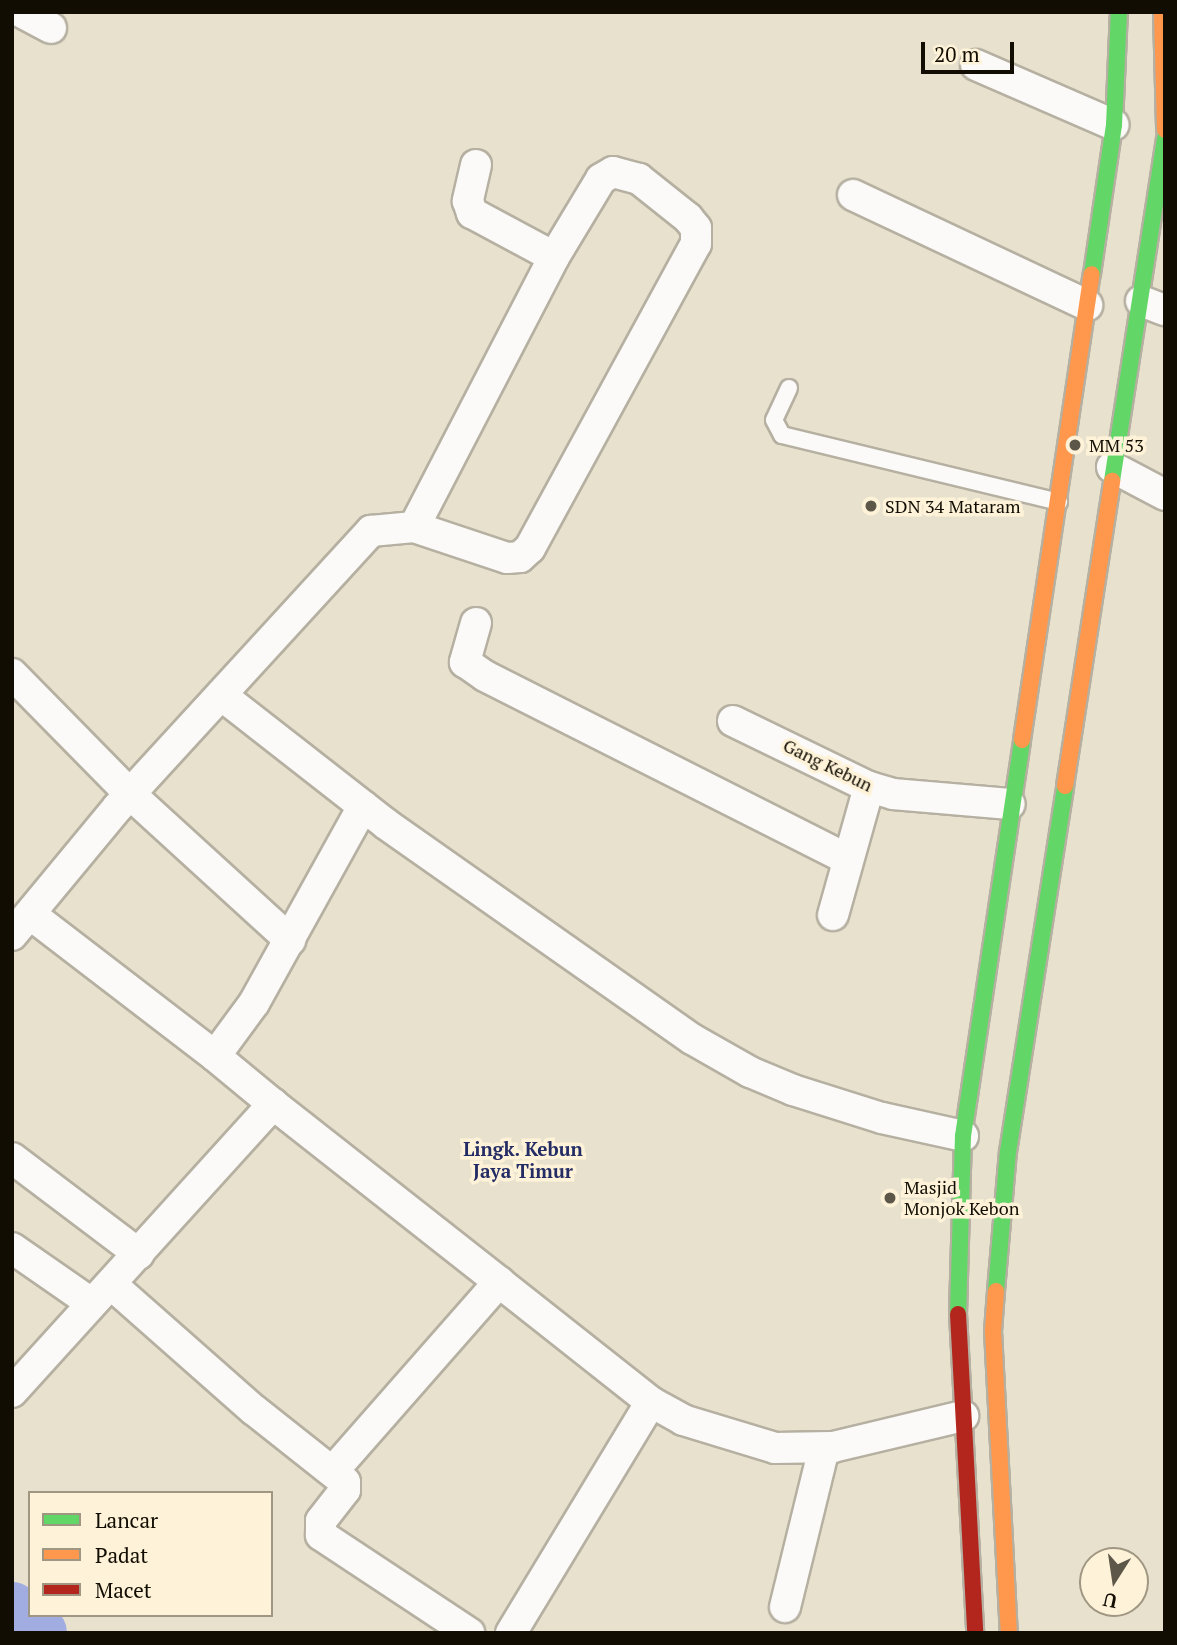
<!DOCTYPE html>
<html>
<head>
<meta charset="utf-8">
<style>
	body { margin:0 }
	#map { position:relative; width:1177px; height:1645px; overflow:hidden; background:#e8e1ce; font-family:"PT Serif",serif }
	div>[style] { position:absolute }
	.river>* { height:56px; margin:-28px; padding:0 28px; transform-origin:28px; border-radius:28px; background:#a1ade0 }
	.roads { filter:drop-shadow(2px 0 #b5b0a1) drop-shadow(-2px 0 #b5b0a1) drop-shadow(0 2px #b5b0a1) drop-shadow(0 -2px #b5b0a1) }
	.lane>* { height:16px; margin:-8px; padding:0 8px; transform-origin:8px; border-radius:8px; background:#fcfaf8 }
	.street>* { height:30px; margin:-15px; padding:0 15px; transform-origin:15px; border-radius:15px; background:#fcfaf8 }
	.fast>* { height:16px; margin:-8px; padding:0 8px; transform-origin:8px; border-radius:8px; background:#63d668 }
	.slow>* { height:16px; margin:-8px; padding:0 8px; transform-origin:8px; border-radius:8px; background:#ff974d }
	.jam>* { height:16px; margin:-8px; padding:0 8px; transform-origin:8px; border-radius:8px; background:#b3261e }
	.dots>* { width:19px; height:19px; translate:-50% -50%; box-sizing:border-box; border:4px solid #fef3d8; border-radius:50% }
	span { translate:-50% -50%; white-space:nowrap; text-align:center; line-height:1.15; -webkit-text-stroke:7px #fef3d8; paint-order:stroke }
	.poi-label { font-size:18px; color:#120d03 }
	.left { translate:0 -50%; text-align:left }
	.street-label { font-size:18px; color:#120d03 }
	.neighbourhood-label { font-size:19px; color:#232c65; font-weight:700 }
	.frame { position:absolute; inset:0; border:14px solid #120d03; pointer-events:none }
	.legend { position:absolute; left:28px; top:1491px; width:245px; height:126px; box-sizing:border-box; background:#fef3d8; border:2px solid #a09783; margin:0; padding:9px 12px; list-style:none; font-size:21px; color:#120d03 }
	.legend li { display:flex; align-items:center; gap:14px; height:35px }
	.legend b { width:35px; border:2px solid #a09783 }
	.north { position:absolute; left:1079px; top:1547px; width:70px; height:70px; box-sizing:border-box; background:#fef3d8; border:2px solid #a09783; border-radius:50%; rotate:192deg; font-size:19px; font-weight:700; line-height:28px; text-align:center; color:#120d03 }
	.north::after { content:''; display:block; margin:auto; width:24px; height:32px; background:#5d574a; clip-path:polygon(50% 0,100% 100%,50% 72%,0 100%) }
	.scale { position:absolute; left:921px; top:42px; width:93px; height:32px; box-sizing:border-box; border:4px solid #120d03; border-top:0; padding-left:9px; font-size:21px; line-height:24px; white-space:nowrap; color:#120d03; -webkit-text-stroke:5px #fef3d8; paint-order:stroke }
</style>
</head>
<body>
<div id="map">
	<div class="river">
		<i style="left:12px;top:1610px;width:35px;rotate:40deg"></i>
	</div>
	<div class="roads">
		<div class="lane">
			<i style="left:789px;top:388px;width:35px;rotate:115deg"></i>
			<i style="left:774px;top:420px;width:17px;rotate:62deg"></i>
			<i style="left:782px;top:435px;width:285px;rotate:13.6deg"></i>
		</div>
		<div class="street">
			<i style="left:21px;top:12px;width:34px;rotate:28deg"></i>
			<i style="left:976px;top:65px;width:150px;rotate:23.5deg"></i>
			<i style="left:476px;top:165px;width:37px;rotate:103deg"></i>
			<i style="left:468px;top:201px;width:13px;rotate:72deg"></i>
			<i style="left:472px;top:213px;width:93px;rotate:28.2deg"></i>
			<i style="left:853px;top:195px;width:259px;rotate:25.2deg"></i>
			<i style="left:1141px;top:301px;width:26px;rotate:21deg"></i>
			<i style="left:1112px;top:467px;width:60px;rotate:27.8deg"></i>
			<i style="left:476px;top:623px;width:41px;rotate:105.8deg"></i>
			<i style="left:465px;top:662px;width:24px;rotate:35deg"></i>
			<i style="left:485px;top:676px;width:406px;rotate:26.8deg"></i>
			<i style="left:12px;top:674px;width:168px;rotate:45.5deg"></i>
			<i style="left:130px;top:794px;width:217px;rotate:42.4deg"></i>
			<i style="left:221px;top:695px;width:209px;rotate:38deg"></i>
			<i style="left:386px;top:824px;width:374px;rotate:35.1deg"></i>
			<i style="left:692px;top:1039px;width:67px;rotate:29.6deg"></i>
			<i style="left:750px;top:1072px;width:47px;rotate:22.7deg"></i>
			<i style="left:793px;top:1090px;width:93px;rotate:17.5deg"></i>
			<i style="left:882px;top:1118px;width:83px;rotate:12.5deg"></i>
			<i style="left:733px;top:721px;width:151px;rotate:25.9deg"></i>
			<i style="left:869px;top:787px;width:25px;rotate:16deg"></i>
			<i style="left:893px;top:794px;width:117px;rotate:4.9deg"></i>
			<i style="left:30px;top:914px;width:233px;rotate:37.5deg"></i>
			<i style="left:833px;top:915px;width:133px;rotate:-74.3deg"></i>
			<i style="left:12px;top:935px;width:165px;rotate:-50.4deg"></i>
			<i style="left:117px;top:808px;width:376px;rotate:-47.5deg"></i>
			<i style="left:371px;top:531px;width:43px;rotate:-5.3deg"></i>
			<i style="left:414px;top:527px;width:98px;rotate:18.4deg"></i>
			<i style="left:507px;top:558px;width:13px;rotate:-4deg"></i>
			<i style="left:520px;top:557px;width:13px;rotate:-42deg"></i>
			<i style="left:530px;top:548px;width:346px;rotate:-61.4deg"></i>
			<i style="left:696px;top:244px;width:16px;rotate:-90deg"></i>
			<i style="left:696px;top:228px;width:13px;rotate:-129deg"></i>
			<i style="left:688px;top:218px;width:63px;rotate:-141.5deg"></i>
			<i style="left:639px;top:179px;width:27px;rotate:-165deg"></i>
			<i style="left:613px;top:172px;width:14px;rotate:150deg"></i>
			<i style="left:601px;top:179px;width:91px;rotate:121.1deg"></i>
			<i style="left:554px;top:257px;width:304px;rotate:117.4deg"></i>
			<i style="left:273px;top:1104px;width:288px;rotate:38.2deg"></i>
			<i style="left:12px;top:1158px;width:159px;rotate:37.1deg"></i>
			<i style="left:12px;top:1248px;width:96px;rotate:34.8deg"></i>
			<i style="left:112px;top:1285px;width:189px;rotate:41.4deg"></i>
			<i style="left:254px;top:1410px;width:116px;rotate:38.4deg"></i>
			<i style="left:345px;top:1482px;width:8px;rotate:90deg"></i>
			<i style="left:345px;top:1490px;width:39px;rotate:128deg"></i>
			<i style="left:321px;top:1521px;width:14px;rotate:90deg"></i>
			<i style="left:321px;top:1535px;width:178px;rotate:33.5deg"></i>
			<i style="left:12px;top:1392px;width:389px;rotate:-47.8deg"></i>
			<i style="left:273px;top:1104px;width:75px;rotate:-140.4deg"></i>
			<i style="left:215px;top:1056px;width:66px;rotate:-53.7deg"></i>
			<i style="left:254px;top:1003px;width:225px;rotate:-61deg"></i>
			<i style="left:333px;top:1471px;width:252px;rotate:-48.7deg"></i>
			<i style="left:499px;top:1282px;width:194px;rotate:38.3deg"></i>
			<i style="left:785px;top:1607px;width:164px;rotate:-76.2deg"></i>
			<i style="left:511px;top:1633px;width:270px;rotate:-58.8deg"></i>
			<i style="left:651px;top:1402px;width:37px;rotate:29deg"></i>
			<i style="left:683px;top:1420px;width:96px;rotate:16.9deg"></i>
			<i style="left:775px;top:1448px;width:58px;rotate:-1deg"></i>
			<i style="left:833px;top:1447px;width:134px;rotate:-13.4deg"></i>
		</div>
		<div class="fast">
			<i style="left:1092px;top:274px;width:151px;rotate:-81.6deg"></i>
			<i style="left:1114px;top:125px;width:113px;rotate:-87.5deg"></i>
			<i style="left:1112px;top:481px;width:346px;rotate:-81.2deg"></i>
			<i style="left:996px;top:1291px;width:140px;rotate:-85.1deg"></i>
			<i style="left:1008px;top:1152px;width:370px;rotate:-81.1deg"></i>
			<i style="left:958px;top:1314px;width:178px;rotate:-88.4deg"></i>
			<i style="left:963px;top:1136px;width:400px;rotate:-81.5deg"></i>
		</div>
		<div class="slow">
			<i style="left:1162px;top:12px;width:118px;rotate:88.5deg"></i>
			<i style="left:1022px;top:740px;width:471px;rotate:-81.5deg"></i>
			<i style="left:1065px;top:786px;width:309px;rotate:-81.2deg"></i>
			<i style="left:996px;top:1291px;width:40px;rotate:94.3deg"></i>
			<i style="left:993px;top:1331px;width:302px;rotate:87deg"></i>
		</div>
		<div class="jam">
			<i style="left:958px;top:1314px;width:319px;rotate:86.9deg"></i>
		</div>
	</div>
	<div class="dots">
		<i style="left:1075px;top:445px;background:#5d574a"></i>
		<i style="left:871px;top:506px;background:#5d574a"></i>
		<i style="left:890px;top:1198px;background:#5d574a"></i>
	</div>
	<div class="poi-label">
		<span class="left" style="left:1089px;top:445px">MM 53</span>
		<span class="left" style="left:885px;top:506px">SDN 34 Mataram</span>
		<span class="left" style="left:904px;top:1198px">Masjid<br>Monjok Kebon</span>
	</div>
	<div class="street-label">
		<span style="left:828px;top:765px;rotate:26deg">Gang Kebun</span>
	</div>
	<div class="neighbourhood-label">
		<span style="left:523px;top:1160px">Lingk. Kebun<br>Jaya Timur</span>
	</div>
	<div class="frame"></div>
	<ul class="legend">
	<li><b style="height:9px;background:#63d668"></b>Lancar</li>
	<li><b style="height:9px;background:#ff974d"></b>Padat</li>
	<li><b style="height:9px;background:#b3261e"></b>Macet</li>
	</ul>
	<div class="north">U</div>
	<div class="scale">20 m</div>
</div>
</body>
</html>
